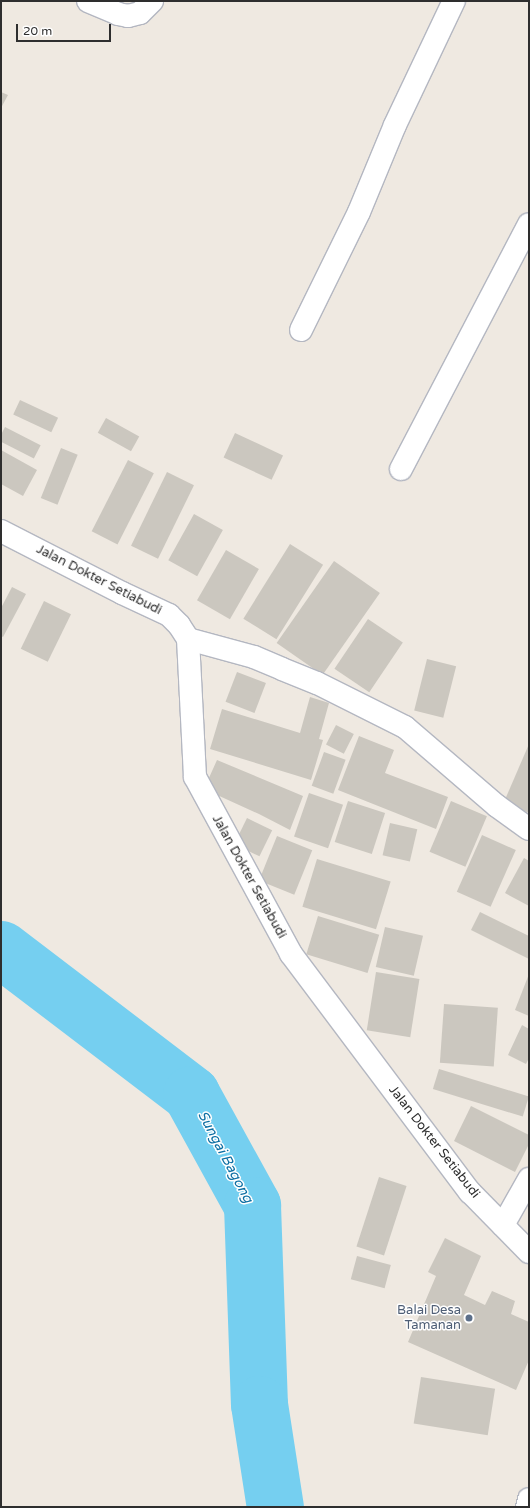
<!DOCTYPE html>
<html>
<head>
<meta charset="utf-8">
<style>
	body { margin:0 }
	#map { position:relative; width:530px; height:1508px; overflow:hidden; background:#efe9e1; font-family:"Varela Round",sans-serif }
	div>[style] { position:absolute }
	.river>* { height:57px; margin:-28.5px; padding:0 28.5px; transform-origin:28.5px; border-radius:28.5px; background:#75cff0 }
	.building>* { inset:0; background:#cbc7bf; transform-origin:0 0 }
	.roads { filter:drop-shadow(1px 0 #b4b7c1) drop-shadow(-1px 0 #b4b7c1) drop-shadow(0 1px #b4b7c1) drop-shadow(0 -1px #b4b7c1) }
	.minor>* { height:22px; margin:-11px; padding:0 11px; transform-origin:11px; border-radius:11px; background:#fff }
	.tertiary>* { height:22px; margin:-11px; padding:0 11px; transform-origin:11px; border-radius:11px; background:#fff }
	.dots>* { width:11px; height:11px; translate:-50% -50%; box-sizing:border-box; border:2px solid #fff; border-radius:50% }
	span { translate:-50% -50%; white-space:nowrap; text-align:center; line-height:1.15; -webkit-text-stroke:3px #fff; paint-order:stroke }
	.street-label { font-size:13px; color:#2e2e2e }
	.service-label { font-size:13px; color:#4e5e75 }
	.right { translate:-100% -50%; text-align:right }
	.water-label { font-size:14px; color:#0d6fa3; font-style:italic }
	.frame { position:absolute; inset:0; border:2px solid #2e2e2e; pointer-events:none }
	.scale { position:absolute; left:16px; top:24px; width:95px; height:18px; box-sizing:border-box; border:2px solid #2e2e2e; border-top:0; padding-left:5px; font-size:12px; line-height:14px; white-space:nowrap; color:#2e2e2e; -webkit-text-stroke:3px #fff; paint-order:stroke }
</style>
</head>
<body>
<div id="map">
	<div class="river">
		<i style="left:1px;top:949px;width:239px;rotate:37.3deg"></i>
		<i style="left:191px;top:1094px;width:127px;rotate:61.2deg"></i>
		<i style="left:252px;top:1205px;width:199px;rotate:88deg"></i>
		<i style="left:259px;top:1404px;width:104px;rotate:81.2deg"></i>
	</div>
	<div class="building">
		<i style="clip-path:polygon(1px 92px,8px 95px,1px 108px)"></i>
		<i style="left:20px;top:400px;width:42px;height:16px;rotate:25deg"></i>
		<i style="left:106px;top:418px;width:38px;height:17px;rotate:29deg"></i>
		<i style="left:5px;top:427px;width:40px;height:15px;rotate:27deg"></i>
		<i style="left:235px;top:433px;width:53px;height:27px;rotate:25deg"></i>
		<i style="left:61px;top:448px;width:18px;height:54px;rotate:22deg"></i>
		<i style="clip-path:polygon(1px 450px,37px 470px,23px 496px,1px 484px)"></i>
		<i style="left:128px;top:460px;width:29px;height:80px;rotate:27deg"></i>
		<i style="left:167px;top:472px;width:30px;height:82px;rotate:26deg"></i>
		<i style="left:194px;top:514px;width:33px;height:53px;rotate:29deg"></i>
		<i style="left:290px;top:544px;width:39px;height:88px;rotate:32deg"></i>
		<i style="left:226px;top:550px;width:38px;height:58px;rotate:30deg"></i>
		<i style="left:334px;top:561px;width:56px;height:100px;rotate:35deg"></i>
		<i style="clip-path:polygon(12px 587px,26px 594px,3px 637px,1px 636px,1px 608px)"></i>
		<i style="left:44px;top:601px;width:30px;height:53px;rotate:26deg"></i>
		<i style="left:368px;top:619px;width:42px;height:60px;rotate:34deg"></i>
		<i style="left:427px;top:659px;width:30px;height:53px;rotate:14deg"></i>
		<i style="left:237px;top:672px;width:31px;height:32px;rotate:21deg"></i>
		<i style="clip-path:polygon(310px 697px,329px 703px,319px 739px,323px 740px,311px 780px,210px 749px,222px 709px,300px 733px)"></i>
		<i style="left:336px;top:725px;width:20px;height:22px;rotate:27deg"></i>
		<i style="clip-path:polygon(359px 736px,394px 750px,385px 773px,448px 797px,436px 829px,338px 790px)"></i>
		<i style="clip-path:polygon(529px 744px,529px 813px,504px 802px)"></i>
		<i style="left:324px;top:752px;width:23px;height:36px;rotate:20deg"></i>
		<i style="clip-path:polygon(217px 760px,303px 796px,290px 830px,259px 814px,204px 789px)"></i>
		<i style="left:309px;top:793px;width:36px;height:46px;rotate:19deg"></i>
		<i style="left:348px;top:801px;width:39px;height:43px;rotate:18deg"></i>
		<i style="left:451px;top:801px;width:39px;height:55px;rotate:23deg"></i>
		<i style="left:247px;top:818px;width:28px;height:29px;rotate:26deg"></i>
		<i style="left:390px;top:823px;width:28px;height:33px;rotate:13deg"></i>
		<i style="left:482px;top:835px;width:37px;height:62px;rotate:24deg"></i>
		<i style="left:277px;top:836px;width:38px;height:48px;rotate:22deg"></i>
		<i style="clip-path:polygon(524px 858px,529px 861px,529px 906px,505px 893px)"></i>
		<i style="left:317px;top:859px;width:77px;height:50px;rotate:17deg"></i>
		<i style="clip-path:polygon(480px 912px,529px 936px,529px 959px,471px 930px)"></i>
		<i style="left:318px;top:916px;width:64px;height:40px;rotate:17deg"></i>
		<i style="left:385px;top:927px;width:39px;height:41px;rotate:13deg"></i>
		<i style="left:376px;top:972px;width:44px;height:59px;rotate:9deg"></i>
		<i style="clip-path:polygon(529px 974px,529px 1016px,515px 1010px)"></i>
		<i style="left:444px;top:1004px;width:54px;height:59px;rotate:4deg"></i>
		<i style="clip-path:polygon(522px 1025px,529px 1029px,529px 1058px,526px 1064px,508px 1055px)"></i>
		<i style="left:439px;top:1069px;width:94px;height:21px;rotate:17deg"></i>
		<i style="clip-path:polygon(471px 1106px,529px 1135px,529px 1144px,515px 1172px,454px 1141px)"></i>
		<i style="left:379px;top:1177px;width:29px;height:73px;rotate:18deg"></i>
		<i style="clip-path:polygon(445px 1238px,481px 1256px,464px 1295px,485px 1305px,492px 1291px,515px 1301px,511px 1314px,529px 1322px,529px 1360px,516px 1390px,408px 1342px,436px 1276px,428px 1272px)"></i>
		<i style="left:357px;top:1256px;width:35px;height:24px;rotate:15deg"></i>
		<i style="left:421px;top:1377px;width:75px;height:47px;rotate:9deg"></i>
	</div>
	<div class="roads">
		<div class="minor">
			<i style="left:88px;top:1px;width:33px;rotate:23deg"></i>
			<i style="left:118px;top:14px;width:10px;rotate:11deg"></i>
			<i style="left:128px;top:16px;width:12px;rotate:-14deg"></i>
			<i style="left:140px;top:13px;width:17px;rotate:-45deg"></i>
			<i style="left:301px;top:330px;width:131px;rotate:-63.8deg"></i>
			<i style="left:359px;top:212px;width:94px;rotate:-67.5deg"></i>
			<i style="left:395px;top:125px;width:137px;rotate:-64.6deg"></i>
			<i style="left:401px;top:469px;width:276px;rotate:-62.4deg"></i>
			<i style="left:188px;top:639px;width:68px;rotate:15.3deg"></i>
			<i style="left:254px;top:657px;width:30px;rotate:23deg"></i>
			<i style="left:282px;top:669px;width:38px;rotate:22deg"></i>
			<i style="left:317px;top:683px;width:98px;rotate:26.6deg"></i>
			<i style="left:405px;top:727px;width:121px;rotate:40.7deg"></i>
			<i style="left:497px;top:806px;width:39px;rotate:36deg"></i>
			<i style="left:503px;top:1225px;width:53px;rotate:-60.5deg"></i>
			<i style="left:527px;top:1507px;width:8px;rotate:-76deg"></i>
		</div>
		<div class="tertiary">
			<i style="left:1px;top:531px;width:136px;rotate:27.1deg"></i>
			<i style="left:122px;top:593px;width:52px;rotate:25.1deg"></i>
			<i style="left:169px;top:615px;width:14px;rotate:45deg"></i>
			<i style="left:179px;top:625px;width:17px;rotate:57deg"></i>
			<i style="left:188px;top:639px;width:138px;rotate:87.1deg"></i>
			<i style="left:195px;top:777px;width:201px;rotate:61.5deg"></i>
			<i style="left:291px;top:954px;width:298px;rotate:53.1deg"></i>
			<i style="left:470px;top:1192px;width:84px;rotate:45.5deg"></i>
		</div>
	</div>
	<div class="dots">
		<i style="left:469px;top:1318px;background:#5c6f8a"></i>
	</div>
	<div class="street-label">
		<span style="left:99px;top:580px;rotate:27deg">Jalan Dokter Setiabudi</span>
		<span style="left:249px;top:877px;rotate:61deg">Jalan Dokter Setiabudi</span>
		<span style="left:434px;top:1142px;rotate:52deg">Jalan Dokter Setiabudi</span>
	</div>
	<div class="service-label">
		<span class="right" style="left:461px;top:1318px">Balai Desa<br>Tamanan</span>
	</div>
	<div class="water-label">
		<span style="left:225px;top:1157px;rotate:62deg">Sungai Bagong</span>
	</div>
	<div class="frame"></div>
	<div class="scale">20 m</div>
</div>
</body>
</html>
